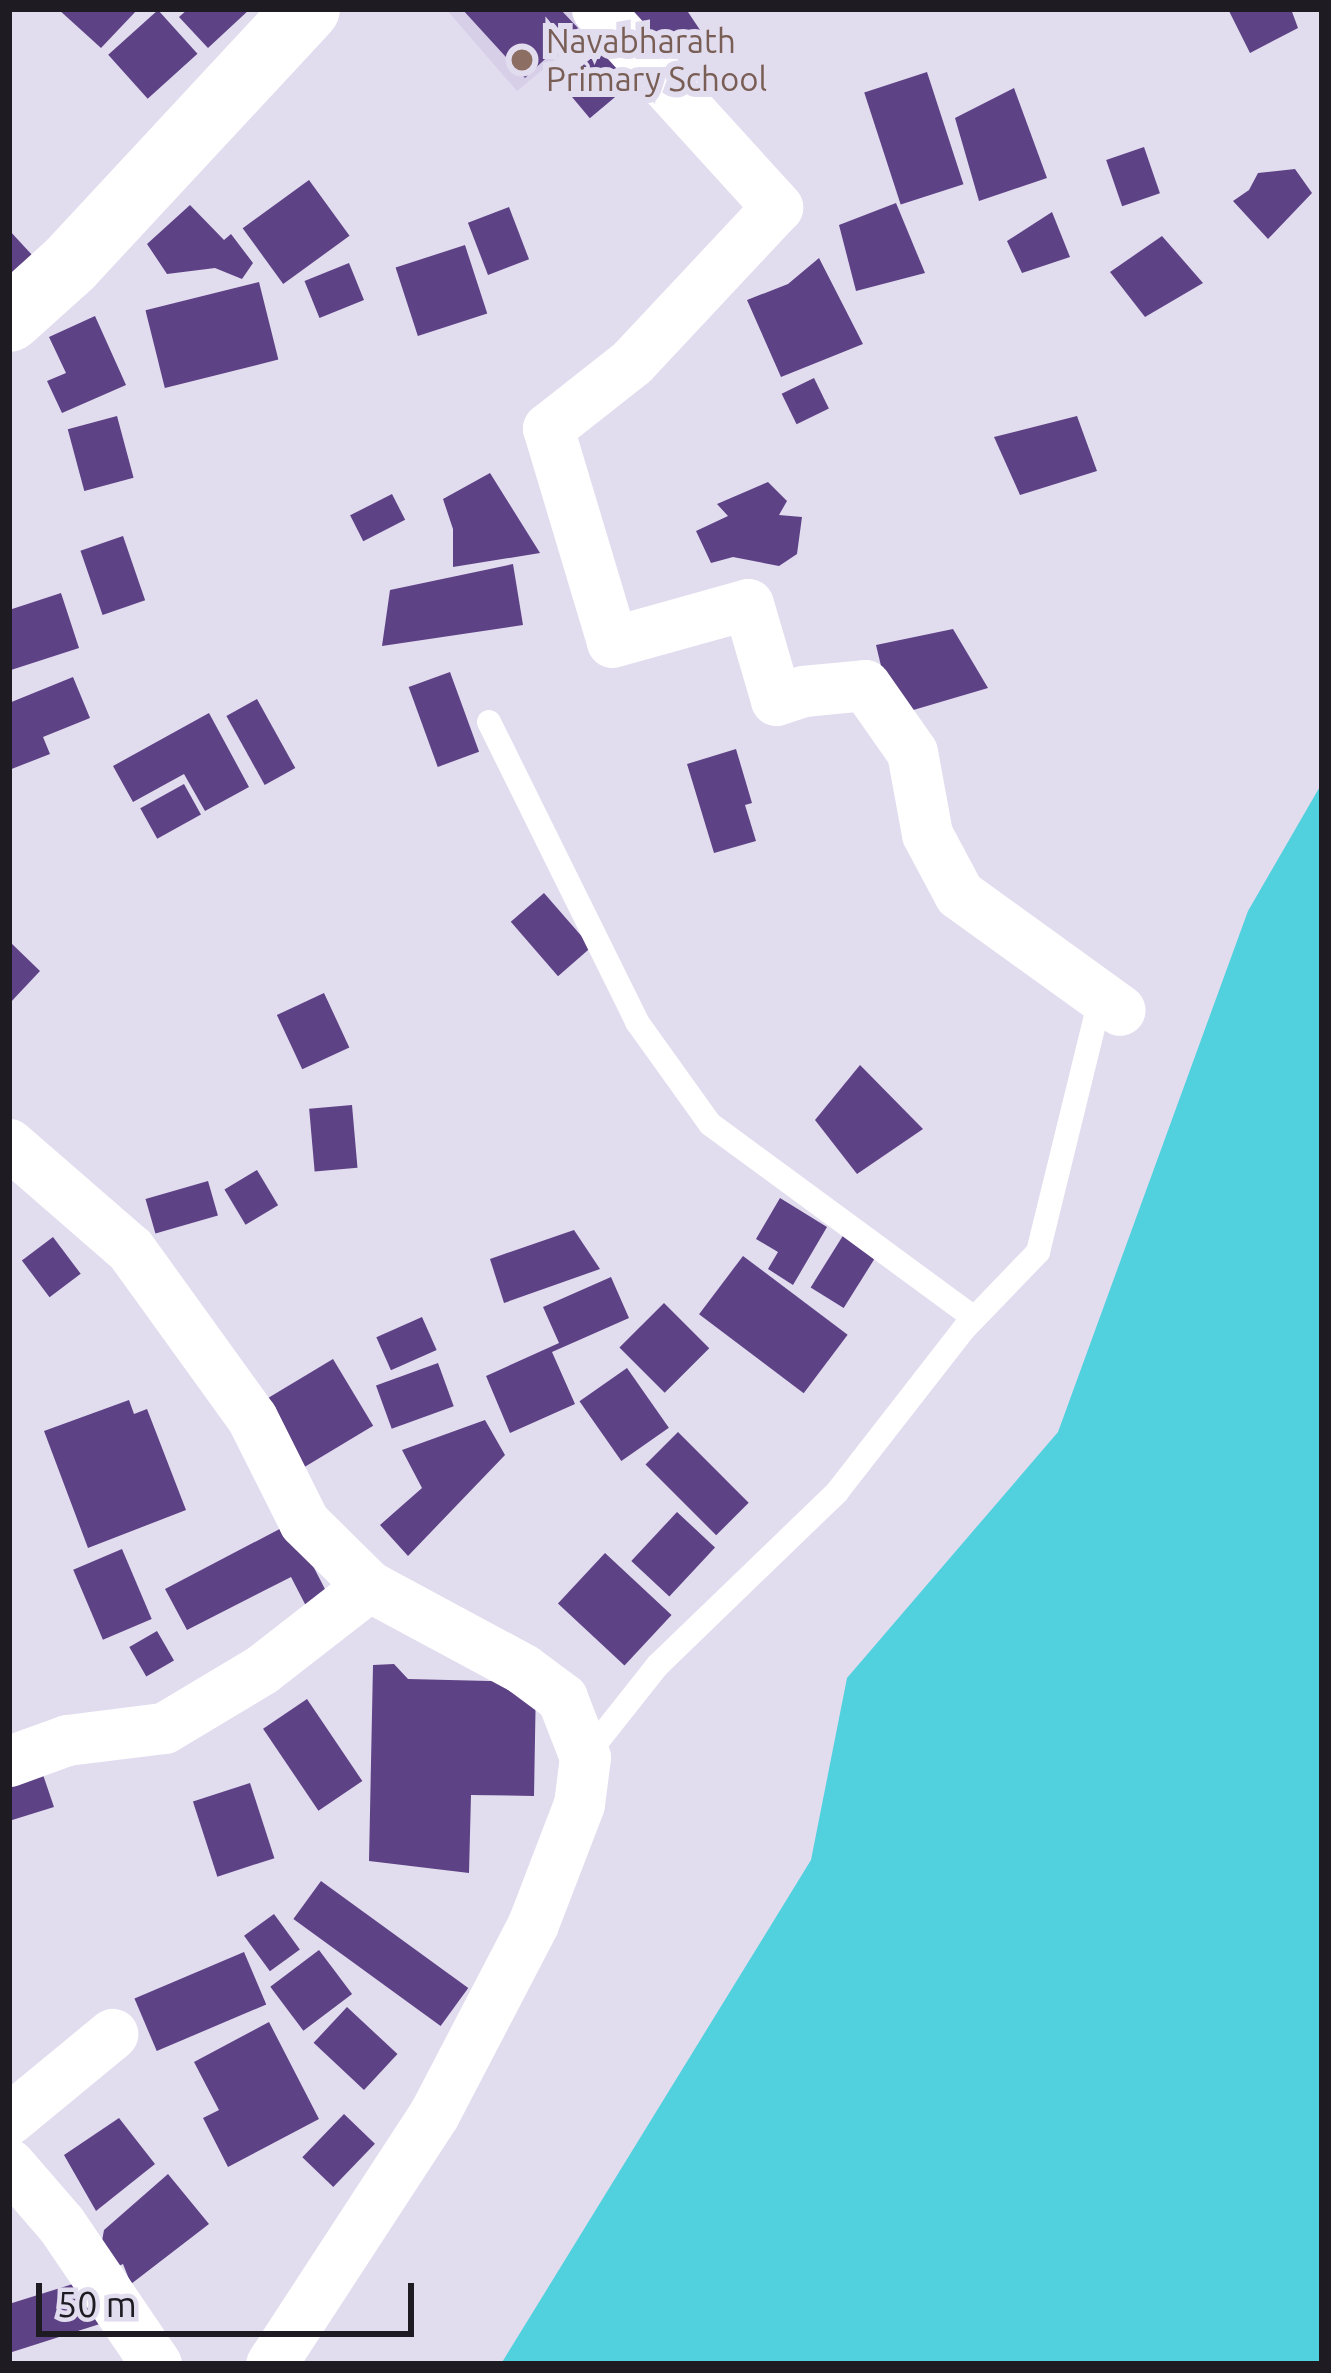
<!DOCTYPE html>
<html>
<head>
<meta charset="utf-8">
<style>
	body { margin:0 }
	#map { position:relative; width:1331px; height:2373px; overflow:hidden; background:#e2dcef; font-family:Ubuntu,sans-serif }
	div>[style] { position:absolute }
	.built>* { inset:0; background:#d7cee8 }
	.water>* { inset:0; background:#51d0dd }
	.building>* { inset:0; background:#5e4286; transform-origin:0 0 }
	.service>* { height:24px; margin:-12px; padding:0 12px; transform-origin:12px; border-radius:12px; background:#fff }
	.minor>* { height:51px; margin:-25.5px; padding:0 25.5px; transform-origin:25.5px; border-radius:25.5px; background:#fff }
	.secondary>* { height:66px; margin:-33px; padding:0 33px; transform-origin:33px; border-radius:33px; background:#fff }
	.dots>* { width:33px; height:33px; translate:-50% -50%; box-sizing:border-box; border:6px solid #e2dcef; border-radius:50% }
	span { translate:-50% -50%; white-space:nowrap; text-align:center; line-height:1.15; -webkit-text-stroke:12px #e2dcef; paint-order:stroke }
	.education-label { font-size:33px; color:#785e54 }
	.left { translate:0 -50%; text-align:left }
	.frame { position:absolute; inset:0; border:12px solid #1e1c22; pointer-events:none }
	.scale { position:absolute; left:36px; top:2283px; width:378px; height:54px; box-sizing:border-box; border:6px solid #1e1c22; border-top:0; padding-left:15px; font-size:36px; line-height:42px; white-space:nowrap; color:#1e1c22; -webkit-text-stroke:9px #e2dcef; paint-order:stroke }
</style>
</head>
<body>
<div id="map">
	<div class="built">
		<i style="clip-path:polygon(446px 9px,607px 9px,593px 28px,517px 91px)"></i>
	</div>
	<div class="water">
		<i style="clip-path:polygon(1322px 783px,1322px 2364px,501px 2364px,811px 1860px,847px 1678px,1058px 1432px,1248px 911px)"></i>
	</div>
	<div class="building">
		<i style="clip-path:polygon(58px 9px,138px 9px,101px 48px)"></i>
		<i style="clip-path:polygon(188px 9px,250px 9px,208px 48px,179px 17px)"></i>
		<i style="clip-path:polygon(462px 9px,560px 9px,578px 28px,525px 78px)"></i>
		<i style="clip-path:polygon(629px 9px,686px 9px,706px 39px,665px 66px)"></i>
		<i style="clip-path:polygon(1228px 9px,1291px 9px,1298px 28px,1250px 53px)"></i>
		<i style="left:158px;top:10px;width:59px;height:67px;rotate:48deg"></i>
		<i style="left:613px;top:40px;width:45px;height:68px;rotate:50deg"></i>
		<i style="left:927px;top:72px;width:118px;height:66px;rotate:72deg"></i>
		<i style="clip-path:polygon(1014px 88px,1047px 178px,979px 201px,955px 118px)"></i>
		<i style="left:1144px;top:147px;width:49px;height:40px;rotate:71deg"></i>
		<i style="clip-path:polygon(1295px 169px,1312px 193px,1268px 239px,1233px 201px,1249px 190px,1258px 173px)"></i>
		<i style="left:309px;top:180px;width:69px;height:82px;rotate:54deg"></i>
		<i style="clip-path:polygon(896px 203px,925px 273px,856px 291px,839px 225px)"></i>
		<i style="clip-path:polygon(190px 205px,224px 240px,231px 234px,253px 263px,242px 279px,215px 268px,167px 274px,147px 244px)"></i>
		<i style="left:509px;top:207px;width:56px;height:44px;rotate:69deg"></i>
		<i style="clip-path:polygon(1052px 212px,1070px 257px,1022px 273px,1007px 241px)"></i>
		<i style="clip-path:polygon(9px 230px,33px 256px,9px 279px)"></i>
		<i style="clip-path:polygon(1162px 236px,1203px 283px,1145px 317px,1110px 272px)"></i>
		<i style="left:465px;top:245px;width:72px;height:73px;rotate:72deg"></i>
		<i style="clip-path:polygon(819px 258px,863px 344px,781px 377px,747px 300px,788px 284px)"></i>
		<i style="left:349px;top:263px;width:40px;height:48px;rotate:68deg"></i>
		<i style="left:259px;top:282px;width:80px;height:117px;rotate:76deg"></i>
		<i style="clip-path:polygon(95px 316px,126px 385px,62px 413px,47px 381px,66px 373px,49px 337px)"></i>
		<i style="left:814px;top:378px;width:34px;height:36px;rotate:64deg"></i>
		<i style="left:117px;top:416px;width:64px;height:51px;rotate:75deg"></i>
		<i style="clip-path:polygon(1077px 416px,1097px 471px,1020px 495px,994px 437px)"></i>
		<i style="clip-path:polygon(490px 473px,540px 553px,453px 567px,453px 529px,443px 499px)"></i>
		<i style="clip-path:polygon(768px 482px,787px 501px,779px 515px,802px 517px,797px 554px,779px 566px,733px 557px,711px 563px,696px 531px,728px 516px,717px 504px)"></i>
		<i style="left:392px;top:494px;width:29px;height:47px;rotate:63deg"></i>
		<i style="left:123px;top:536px;width:68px;height:45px;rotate:71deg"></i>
		<i style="clip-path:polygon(513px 564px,523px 625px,382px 646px,390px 590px)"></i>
		<i style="clip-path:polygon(61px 593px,79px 648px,11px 670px,9px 610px)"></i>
		<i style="clip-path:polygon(953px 629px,988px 688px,893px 716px,876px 645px)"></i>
		<i style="left:450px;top:672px;width:85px;height:44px;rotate:70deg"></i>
		<i style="clip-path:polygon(73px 677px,90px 718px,43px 737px,50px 754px,9px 770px,9px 703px)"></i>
		<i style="left:257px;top:699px;width:79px;height:35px;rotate:61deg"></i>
		<i style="clip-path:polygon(209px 713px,249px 787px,205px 811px,184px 774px,133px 802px,113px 766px)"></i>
		<i style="clip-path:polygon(736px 749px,752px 803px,745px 805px,756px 841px,714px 853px,687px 764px)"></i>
		<i style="left:184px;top:784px;width:35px;height:50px;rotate:61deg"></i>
		<i style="left:544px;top:893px;width:72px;height:44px;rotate:49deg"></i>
		<i style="clip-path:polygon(9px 941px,40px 971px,9px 1004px)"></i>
		<i style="left:324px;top:993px;width:60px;height:52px;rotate:65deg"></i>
		<i style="clip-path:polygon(860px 1065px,923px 1129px,857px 1174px,815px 1120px)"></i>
		<i style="left:352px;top:1105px;width:63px;height:43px;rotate:85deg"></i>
		<i style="left:257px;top:1170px;width:41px;height:38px;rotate:59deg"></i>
		<i style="left:208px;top:1181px;width:36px;height:65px;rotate:74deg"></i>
		<i style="clip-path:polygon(780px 1198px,827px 1227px,793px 1285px,768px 1269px,778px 1252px,756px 1239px)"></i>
		<i style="clip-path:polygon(574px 1230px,600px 1269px,504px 1303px,490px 1259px)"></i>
		<i style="left:844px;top:1234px;width:39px;height:63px;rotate:32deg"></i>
		<i style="left:53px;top:1237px;width:46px;height:39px;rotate:53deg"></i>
		<i style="left:743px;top:1256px;width:131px;height:73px;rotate:37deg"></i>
		<i style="clip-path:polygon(611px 1277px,629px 1318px,552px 1352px,575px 1404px,510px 1433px,486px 1376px,559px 1343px,543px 1307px)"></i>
		<i style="left:664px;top:1303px;width:64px;height:63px;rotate:45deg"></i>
		<i style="left:422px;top:1317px;width:36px;height:50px;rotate:66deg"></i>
		<i style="left:333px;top:1359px;width:78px;height:84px;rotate:59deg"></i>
		<i style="left:438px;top:1363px;width:46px;height:66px;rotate:70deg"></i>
		<i style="left:627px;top:1368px;width:73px;height:58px;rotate:55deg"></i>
		<i style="clip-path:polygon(129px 1400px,134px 1414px,147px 1409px,186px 1510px,88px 1548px,44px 1431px)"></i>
		<i style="clip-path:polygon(485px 1420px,505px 1455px,408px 1556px,380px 1525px,422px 1488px,402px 1450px)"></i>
		<i style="left:678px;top:1432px;width:100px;height:46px;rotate:45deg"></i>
		<i style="left:677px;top:1512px;width:52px;height:67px;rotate:43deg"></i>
		<i style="clip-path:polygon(291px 1523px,328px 1595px,306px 1606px,291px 1577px,187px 1630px,165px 1589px)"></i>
		<i style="left:122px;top:1549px;width:76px;height:53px;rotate:67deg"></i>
		<i style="left:605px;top:1553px;width:91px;height:69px;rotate:43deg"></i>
		<i style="left:157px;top:1631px;width:34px;height:32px;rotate:60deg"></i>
		<i style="clip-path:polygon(394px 1664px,408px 1679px,536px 1682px,534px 1796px,471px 1795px,469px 1873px,369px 1861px,373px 1665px)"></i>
		<i style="left:307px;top:1699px;width:99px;height:53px;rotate:56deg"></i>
		<i style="clip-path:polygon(39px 1763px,54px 1807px,9px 1821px,9px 1772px)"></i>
		<i style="left:250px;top:1783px;width:79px;height:60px;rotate:72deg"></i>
		<i style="left:321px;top:1881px;width:182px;height:47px;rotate:36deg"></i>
		<i style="left:274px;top:1914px;width:44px;height:37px;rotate:54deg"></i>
		<i style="left:319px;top:1950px;width:55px;height:61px;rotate:53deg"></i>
		<i style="left:244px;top:1952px;width:57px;height:119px;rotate:67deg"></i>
		<i style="left:347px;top:2007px;width:69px;height:49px;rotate:43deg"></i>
		<i style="clip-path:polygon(269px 2022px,319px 2119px,228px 2167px,203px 2118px,219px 2110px,194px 2062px)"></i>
		<i style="left:344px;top:2114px;width:43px;height:60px;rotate:44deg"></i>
		<i style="clip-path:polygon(119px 2118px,155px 2164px,96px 2211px,64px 2155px)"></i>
		<i style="clip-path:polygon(168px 2174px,209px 2224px,131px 2284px,123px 2264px,110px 2270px,100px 2252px,104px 2230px)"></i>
		<i style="clip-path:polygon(92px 2278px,106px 2322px,9px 2353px,9px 2304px)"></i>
	</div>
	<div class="service">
		<i style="left:489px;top:722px;width:335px;rotate:63.7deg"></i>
		<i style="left:637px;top:1022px;width:125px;rotate:54.4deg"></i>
		<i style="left:710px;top:1124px;width:328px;rotate:36.3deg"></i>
		<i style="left:585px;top:1757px;width:117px;rotate:-51.6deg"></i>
		<i style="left:658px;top:1665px;width:249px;rotate:-44deg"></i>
		<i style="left:837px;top:1492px;width:207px;rotate:-52.1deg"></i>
		<i style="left:964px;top:1329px;width:107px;rotate:-46.1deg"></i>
		<i style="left:1038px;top:1252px;width:264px;rotate:-76.2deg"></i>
	</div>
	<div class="minor">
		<i style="left:597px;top:9px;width:268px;rotate:47.7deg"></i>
		<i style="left:777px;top:207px;width:212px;rotate:133.1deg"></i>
		<i style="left:632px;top:362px;width:107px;rotate:141.8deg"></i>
		<i style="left:548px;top:428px;width:223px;rotate:73.3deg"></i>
		<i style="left:612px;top:642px;width:141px;rotate:-15.6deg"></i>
		<i style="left:748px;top:604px;width:100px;rotate:73.7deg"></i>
		<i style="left:776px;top:700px;width:28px;rotate:-18deg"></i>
		<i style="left:803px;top:691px;width:62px;rotate:-5.5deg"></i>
		<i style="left:865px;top:685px;width:82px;rotate:55deg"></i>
		<i style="left:912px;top:752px;width:83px;rotate:79.6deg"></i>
		<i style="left:927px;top:834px;width:68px;rotate:61.9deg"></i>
		<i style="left:959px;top:894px;width:198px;rotate:35.8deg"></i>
		<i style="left:9px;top:1144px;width:160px;rotate:41deg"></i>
		<i style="left:130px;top:1249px;width:208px;rotate:54.2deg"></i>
		<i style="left:252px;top:1418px;width:116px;rotate:63.4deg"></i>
		<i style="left:304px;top:1522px;width:91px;rotate:44.6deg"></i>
		<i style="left:369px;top:1586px;width:175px;rotate:28.3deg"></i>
		<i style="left:523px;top:1669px;width:49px;rotate:36.6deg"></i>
		<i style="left:562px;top:1698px;width:63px;rotate:68.7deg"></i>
		<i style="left:585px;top:1757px;width:47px;rotate:97.3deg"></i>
		<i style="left:579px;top:1804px;width:129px;rotate:111deg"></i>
		<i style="left:533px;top:1924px;width:214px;rotate:117.5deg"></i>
		<i style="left:434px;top:2114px;width:298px;rotate:123.1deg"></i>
		<i style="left:9px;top:1761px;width:62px;rotate:-19.9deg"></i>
		<i style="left:67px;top:1740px;width:98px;rotate:-7.1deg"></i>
		<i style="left:164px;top:1728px;width:113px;rotate:-30.9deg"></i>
		<i style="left:261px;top:1670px;width:137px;rotate:-37.9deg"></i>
		<i style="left:9px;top:2119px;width:134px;rotate:-39.5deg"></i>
		<i style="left:9px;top:2164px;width:79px;rotate:49.1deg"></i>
		<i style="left:61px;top:2224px;width:169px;rotate:55.8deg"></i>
	</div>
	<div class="secondary">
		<i style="left:9px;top:319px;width:82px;rotate:-42deg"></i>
		<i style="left:70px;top:264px;width:348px;rotate:-47.1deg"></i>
	</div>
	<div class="dots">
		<i style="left:522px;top:60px;background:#8d6e63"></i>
	</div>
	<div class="education-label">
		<span class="left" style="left:546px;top:60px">Navabharath<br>Primary School</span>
	</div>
	<div class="frame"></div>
	<div class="scale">50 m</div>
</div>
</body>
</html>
